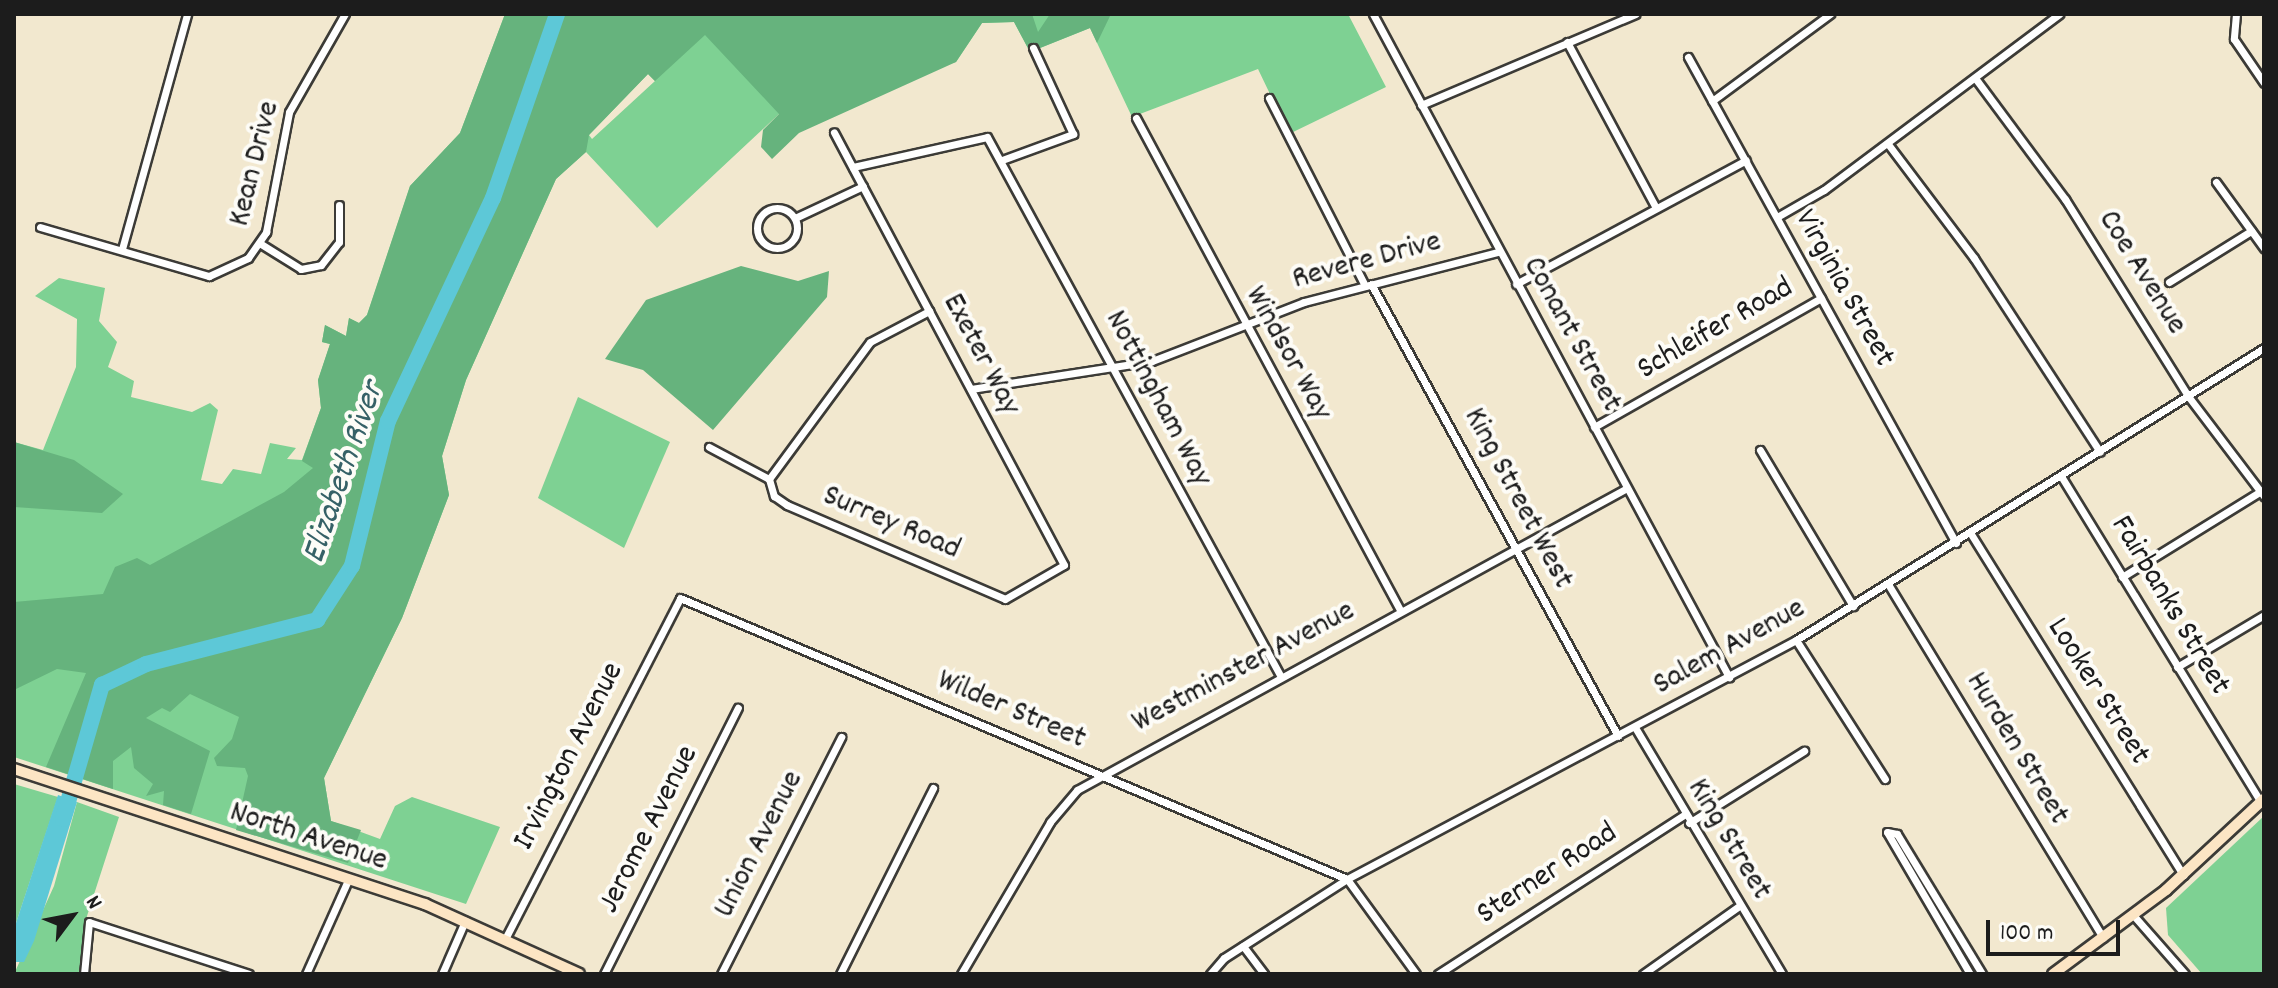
<!DOCTYPE html>
<html>
<head>
<meta charset="utf-8">
<style>
	body { margin:0 }
	#map { position:relative; width:2278px; height:988px; overflow:hidden; background:#f2e8cf; font-family:Dekko,sans-serif }
	div>[style] { position:absolute }
	.green>* { inset:0; background:#7ed193 }
	.forest>* { inset:0; background:#66b37d }
	.water>* { inset:0; background:#5dc8d7 }
	.river>* { height:16px; margin:-8px; padding:0 8px; transform-origin:8px; border-radius:8px; background:#5dc8d7 }
	.roads { filter:drop-shadow(2px 0 #3c3b37) drop-shadow(-2px 0 #3c3b37) drop-shadow(0 2px #3c3b37) drop-shadow(0 -2px #3c3b37) }
	.street>* { height:7px; margin:-3.5px; padding:0 3.5px; transform-origin:3.5px; border-radius:3.5px; background:#fff }
	.street>.ring { margin:-3.5px; padding:0; box-sizing:content-box; background:none; border:7px solid #fff; border-radius:50% }
	.secondary>* { height:10px; margin:-5px; padding:0 5px; transform-origin:5px; border-radius:5px; background:#fce5c4 }
	span { translate:-50% -50%; white-space:nowrap; text-align:center; line-height:1.15; -webkit-text-stroke:8px #fdfcf7; paint-order:stroke }
	.street-label { font-size:32px; color:#1c1c1c }
	.water-label { font-size:34px; color:#366167; font-style:italic }
	.frame { position:absolute; inset:0; border:16px solid #1c1c1c; pointer-events:none }
	.north { position:absolute; left:32px; top:876px; width:80px; height:80px; -webkit-text-stroke:6px #fdfcf7; paint-order:stroke; rotate:58deg; font-size:22px; font-weight:700; line-height:32px; text-align:center; color:#1c1c1c }
	.north::after { content:''; display:block; margin:auto; width:28px; height:36px; background:#1c1c1c; clip-path:polygon(50% 0,100% 100%,50% 72%,0 100%) }
	.scale { position:absolute; left:1986px; top:920px; width:134px; height:36px; box-sizing:border-box; border:4px solid #1c1c1c; border-top:0; padding-left:10px; font-size:24px; line-height:28px; white-space:nowrap; color:#1c1c1c; -webkit-text-stroke:6px #fdfcf7; paint-order:stroke }
</style>
</head>
<body>
<div id="map">
	<div class="green">
		<i style="clip-path:polygon(evenodd,505px 14px,1348px 14px,1386px 87px,1289px 134px,1258px 69px,1132px 117px,1090px 28px,1030px 52px,1014px 22px,982px 23px,956px 62px,779px 114px,657px 228px,586px 152px,556px 179px,466px 380px,442px 456px,449px 495px,402px 618px,324px 778px,331px 821px,380px 839px,395px 806px,412px 797px,500px 827px,466px 904px,14px 757px,14px 442px,43px 450px,76px 367px,77px 319px,35px 296px,59px 278px,105px 288px,99px 321px,117px 342px,108px 367px,134px 381px,131px 397px,192px 412px,210px 403px,218px 410px,201px 480px,222px 484px,233px 469px,261px 474px,270px 443px,296px 448px,287px 459px,302px 460px,321px 408px,318px 380px,330px 344px,322px 342px,325px 325px,346px 336px,349px 318px,359px 323px,367px 315px,410px 186px,460px 133px,505px 14px,648px 74px,655px 81px,592px 139px,589px 135px,648px 74px)"></i>
		<i style="clip-path:polygon(578px 397px,670px 442px,624px 548px,538px 498px)"></i>
		<i style="clip-path:polygon(14px 784px,58px 797px,14px 929px)"></i>
		<i style="clip-path:polygon(77px 802px,119px 817px,87px 916px,79px 974px,14px 974px,54px 886px)"></i>
		<i style="clip-path:polygon(2264px 816px,2264px 974px,2202px 974px,2168px 935px,2166px 908px)"></i>
	</div>
	<div class="forest">
		<i style="clip-path:polygon(505px 14px,1032px 14px,1038px 32px,1050px 14px,1111px 14px,1097px 43px,1090px 28px,1030px 52px,1014px 22px,982px 23px,956px 62px,799px 133px,772px 159px,761px 147px,763px 130px,779px 114px,705px 35px,655px 81px,648px 74px,589px 135px,586px 152px,556px 179px,466px 380px,442px 456px,449px 495px,402px 618px,324px 778px,331px 821px,361px 830px,348px 863px,236px 830px,248px 776px,245px 768px,217px 766px,214px 758px,232px 739px,239px 717px,190px 694px,170px 712px,162px 708px,146px 718px,210px 751px,191px 814px,163px 805px,164px 791px,146px 796px,153px 784px,134px 768px,131px 747px,113px 761px,113px 789px,46px 767px,86px 673px,57px 669px,14px 690px,14px 602px,103px 594px,115px 567px,137px 558px,150px 565px,284px 492px,313px 468px,302px 461px,321px 408px,318px 380px,330px 344px,322px 342px,325px 325px,346px 336px,349px 318px,359px 323px,367px 315px,410px 186px,460px 133px)"></i>
		<i style="clip-path:polygon(741px 266px,798px 281px,829px 271px,827px 297px,713px 430px,643px 370px,605px 359px,646px 300px)"></i>
		<i style="clip-path:polygon(14px 442px,74px 460px,123px 494px,102px 513px,14px 507px)"></i>
	</div>
	<div class="water">
		<i style="clip-path:polygon(58px 795px,77px 802px,34px 941px,24px 962px,14px 962px,14px 929px)"></i>
	</div>
	<div class="river">
		<i style="left:63px;top:819px;width:140px;rotate:-73.8deg"></i>
		<i style="left:102px;top:685px;width:49px;rotate:-25.5deg"></i>
		<i style="left:146px;top:664px;width:177px;rotate:-14.4deg"></i>
		<i style="left:317px;top:620px;width:64px;rotate:-57.1deg"></i>
		<i style="left:352px;top:566px;width:149px;rotate:-76.1deg"></i>
		<i style="left:388px;top:421px;width:246px;rotate:-64.8deg"></i>
		<i style="left:493px;top:198px;width:195px;rotate:-70.8deg"></i>
	</div>
	<div class="roads">
		<div class="street">
			<i style="left:1373px;top:14px;width:753px;rotate:61.77deg"></i>
			<i style="left:2236px;top:14px;width:25px;rotate:95deg"></i>
			<i style="left:2234px;top:39px;width:53px;rotate:55.7deg"></i>
			<i style="left:1567px;top:42px;width:188px;rotate:61.8deg"></i>
			<i style="left:1688px;top:57px;width:555px;rotate:61.13deg"></i>
			<i style="left:1975px;top:78px;width:151px;rotate:53.4deg"></i>
			<i style="left:2065px;top:199px;width:232px;rotate:58deg"></i>
			<i style="left:2188px;top:396px;width:126px;rotate:52.8deg"></i>
			<i style="left:1269px;top:98px;width:211px;rotate:62.9deg"></i>
			<i style="left:1712px;top:101px;width:147px;rotate:-36.4deg"></i>
			<i style="left:1421px;top:105px;width:233px;rotate:-23deg"></i>
			<i style="left:1136px;top:118px;width:558px;rotate:61.78deg"></i>
			<i style="left:1888px;top:144px;width:143px;rotate:53deg"></i>
			<i style="left:1974px;top:258px;width:231px;rotate:57deg"></i>
			<i style="left:1002px;top:160px;width:76px;rotate:-20.1deg"></i>
			<i style="left:1073px;top:134px;width:95px;rotate:-114.9deg"></i>
			<i style="left:853px;top:167px;width:137px;rotate:-12.6deg"></i>
			<i style="left:987px;top:137px;width:613px;rotate:61.43deg"></i>
			<i style="left:2216px;top:182px;width:82px;rotate:54deg"></i>
			<i class="ring" style="left:757px;top:208px;width:33px;height:33px"></i>
			<i style="left:1777px;top:217px;width:54px;rotate:-29.9deg"></i>
			<i style="left:1824px;top:190px;width:294px;rotate:-36.8deg"></i>
			<i style="left:795px;top:218px;width:75px;rotate:-25.2deg"></i>
			<i style="left:40px;top:227px;width:176px;rotate:16.2deg"></i>
			<i style="left:209px;top:276px;width:43px;rotate:-24.8deg"></i>
			<i style="left:248px;top:258px;width:32px;rotate:-55deg"></i>
			<i style="left:266px;top:232px;width:122px;rotate:-79.1deg"></i>
			<i style="left:289px;top:112px;width:113px;rotate:-60.3deg"></i>
			<i style="left:261px;top:244px;width:47px;rotate:32deg"></i>
			<i style="left:301px;top:269px;width:20px;rotate:-11deg"></i>
			<i style="left:321px;top:265px;width:29px;rotate:-52deg"></i>
			<i style="left:339px;top:242px;width:37px;rotate:-90deg"></i>
			<i style="left:122px;top:249px;width:244px;rotate:-74.5deg"></i>
			<i style="left:2169px;top:282px;width:97px;rotate:-31.9deg"></i>
			<i style="left:1371px;top:284px;width:515px;rotate:61.35deg"></i>
			<i style="left:1516px;top:284px;width:261px;rotate:-28.3deg"></i>
			<i style="left:971px;top:389px;width:183px;rotate:-8.8deg"></i>
			<i style="left:1152px;top:361px;width:163px;rotate:-21.2deg"></i>
			<i style="left:1304px;top:302px;width:200px;rotate:-14.5deg"></i>
			<i style="left:1594px;top:427px;width:261px;rotate:-29.6deg"></i>
			<i style="left:709px;top:447px;width:68px;rotate:28.1deg"></i>
			<i style="left:769px;top:479px;width:18px;rotate:74deg"></i>
			<i style="left:774px;top:496px;width:16px;rotate:35deg"></i>
			<i style="left:787px;top:505px;width:237px;rotate:23.3deg"></i>
			<i style="left:1005px;top:599px;width:68px;rotate:-30deg"></i>
			<i style="left:1064px;top:565px;width:490px;rotate:-118deg"></i>
			<i style="left:1760px;top:450px;width:182px;rotate:59.2deg"></i>
			<i style="left:2061px;top:476px;width:382px;rotate:58.5deg"></i>
			<i style="left:769px;top:479px;width:170px;rotate:-53.6deg"></i>
			<i style="left:870px;top:342px;width:67px;rotate:-27.7deg"></i>
			<i style="left:1971px;top:534px;width:402px;rotate:58.1deg"></i>
			<i style="left:2122px;top:577px;width:163px;rotate:-31.7deg"></i>
			<i style="left:1888px;top:584px;width:414px;rotate:58.7deg"></i>
			<i style="left:1796px;top:640px;width:165px;rotate:57.4deg"></i>
			<i style="left:2177px;top:667px;width:101px;rotate:-30.9deg"></i>
			<i style="left:1636px;top:729px;width:285px;rotate:59.2deg"></i>
			<i style="left:1689px;top:823px;width:136px;rotate:-32.1deg"></i>
			<i style="left:2134px;top:916px;width:77px;rotate:48.7deg"></i>
			<i style="left:505px;top:939px;width:383px;rotate:-62.8deg"></i>
			<i style="left:680px;top:598px;width:724px;rotate:22.85deg"></i>
			<i style="left:1347px;top:879px;width:117px;rotate:54deg"></i>
			<i style="left:1243px;top:946px;width:35px;rotate:53deg"></i>
			<i style="left:84px;top:974px;width:52px;rotate:-84.5deg"></i>
			<i style="left:89px;top:922px;width:168px;rotate:18deg"></i>
			<i style="left:306px;top:974px;width:105px;rotate:-65.9deg"></i>
			<i style="left:442px;top:974px;width:58px;rotate:-66.5deg"></i>
			<i style="left:604px;top:974px;width:298px;rotate:-63.3deg"></i>
			<i style="left:721px;top:974px;width:266px;rotate:-63.1deg"></i>
			<i style="left:840px;top:974px;width:208px;rotate:-63.4deg"></i>
			<i style="left:961px;top:974px;width:176px;rotate:-59.6deg"></i>
			<i style="left:1050px;top:822px;width:42px;rotate:-49.8deg"></i>
			<i style="left:1077px;top:790px;width:627px;rotate:-28.77deg"></i>
			<i style="left:1210px;top:974px;width:21px;rotate:-49deg"></i>
			<i style="left:1224px;top:958px;width:146px;rotate:-32.7deg"></i>
			<i style="left:1347px;top:879px;width:509px;rotate:-28.03deg"></i>
			<i style="left:1796px;top:640px;width:552px;rotate:-31.96deg"></i>
			<i style="left:1438px;top:974px;width:293px;rotate:-32.9deg"></i>
			<i style="left:1643px;top:974px;width:118px;rotate:-35.3deg"></i>
			<i style="left:1970px;top:974px;width:164px;rotate:-120.3deg"></i>
			<i style="left:1887px;top:832px;width:10px;rotate:11deg"></i>
			<i style="left:1897px;top:834px;width:164px;rotate:58.7deg"></i>
		</div>
		<div class="secondary">
			<i style="left:14px;top:769px;width:433px;rotate:18.2deg"></i>
			<i style="left:425px;top:904px;width:169px;rotate:24.4deg"></i>
			<i style="left:2053px;top:974px;width:141px;rotate:-36.6deg"></i>
			<i style="left:2166px;top:890px;width:134px;rotate:-42.9deg"></i>
		</div>
	</div>
	<div class="street-label">
		<span style="left:256px;top:164px;rotate:-76deg">Kean Drive</span>
		<span style="left:1367px;top:262px;rotate:-15deg">Revere Drive</span>
		<span style="left:2141px;top:273px;rotate:58deg">Coe Avenue</span>
		<span style="left:1843px;top:289px;rotate:61deg">Virginia Street</span>
		<span style="left:1716px;top:330px;rotate:-30deg">Schleifer Road</span>
		<span style="left:1571px;top:335px;rotate:61deg">Conant Street</span>
		<span style="left:1287px;top:354px;rotate:61deg">Windsor Way</span>
		<span style="left:980px;top:355px;rotate:62deg">Exeter Way</span>
		<span style="left:1157px;top:399px;rotate:62deg">Nottingham Way</span>
		<span style="left:1517px;top:499px;rotate:62deg">King Street West</span>
		<span style="left:891px;top:524px;rotate:23deg">Surrey Road</span>
		<span style="left:2169px;top:606px;rotate:59deg">Fairbanks Street</span>
		<span style="left:1730px;top:648px;rotate:-29deg">Salem Avenue</span>
		<span style="left:1244px;top:668px;rotate:-28deg">Westminster Avenue</span>
		<span style="left:2097px;top:692px;rotate:58deg">Looker Street</span>
		<span style="left:1011px;top:711px;rotate:23deg">Wilder Street</span>
		<span style="left:2016px;top:749px;rotate:59deg">Hurden Street</span>
		<span style="left:570px;top:757px;rotate:-63deg">Irvington Avenue</span>
		<span style="left:650px;top:830px;rotate:-63deg">Jerome Avenue</span>
		<span style="left:308px;top:838px;rotate:18deg">North Avenue</span>
		<span style="left:1728px;top:840px;rotate:59deg">King Street</span>
		<span style="left:760px;top:845px;rotate:-63deg">Union Avenue</span>
		<span style="left:1548px;top:875px;rotate:-33deg">Sterner Road</span>
	</div>
	<div class="water-label">
		<span style="left:345px;top:473px;rotate:-71deg">Elizabeth River</span>
	</div>
	<div class="frame"></div>
	<div class="north">N</div>
	<div class="scale">100 m</div>
</div>
</body>
</html>
